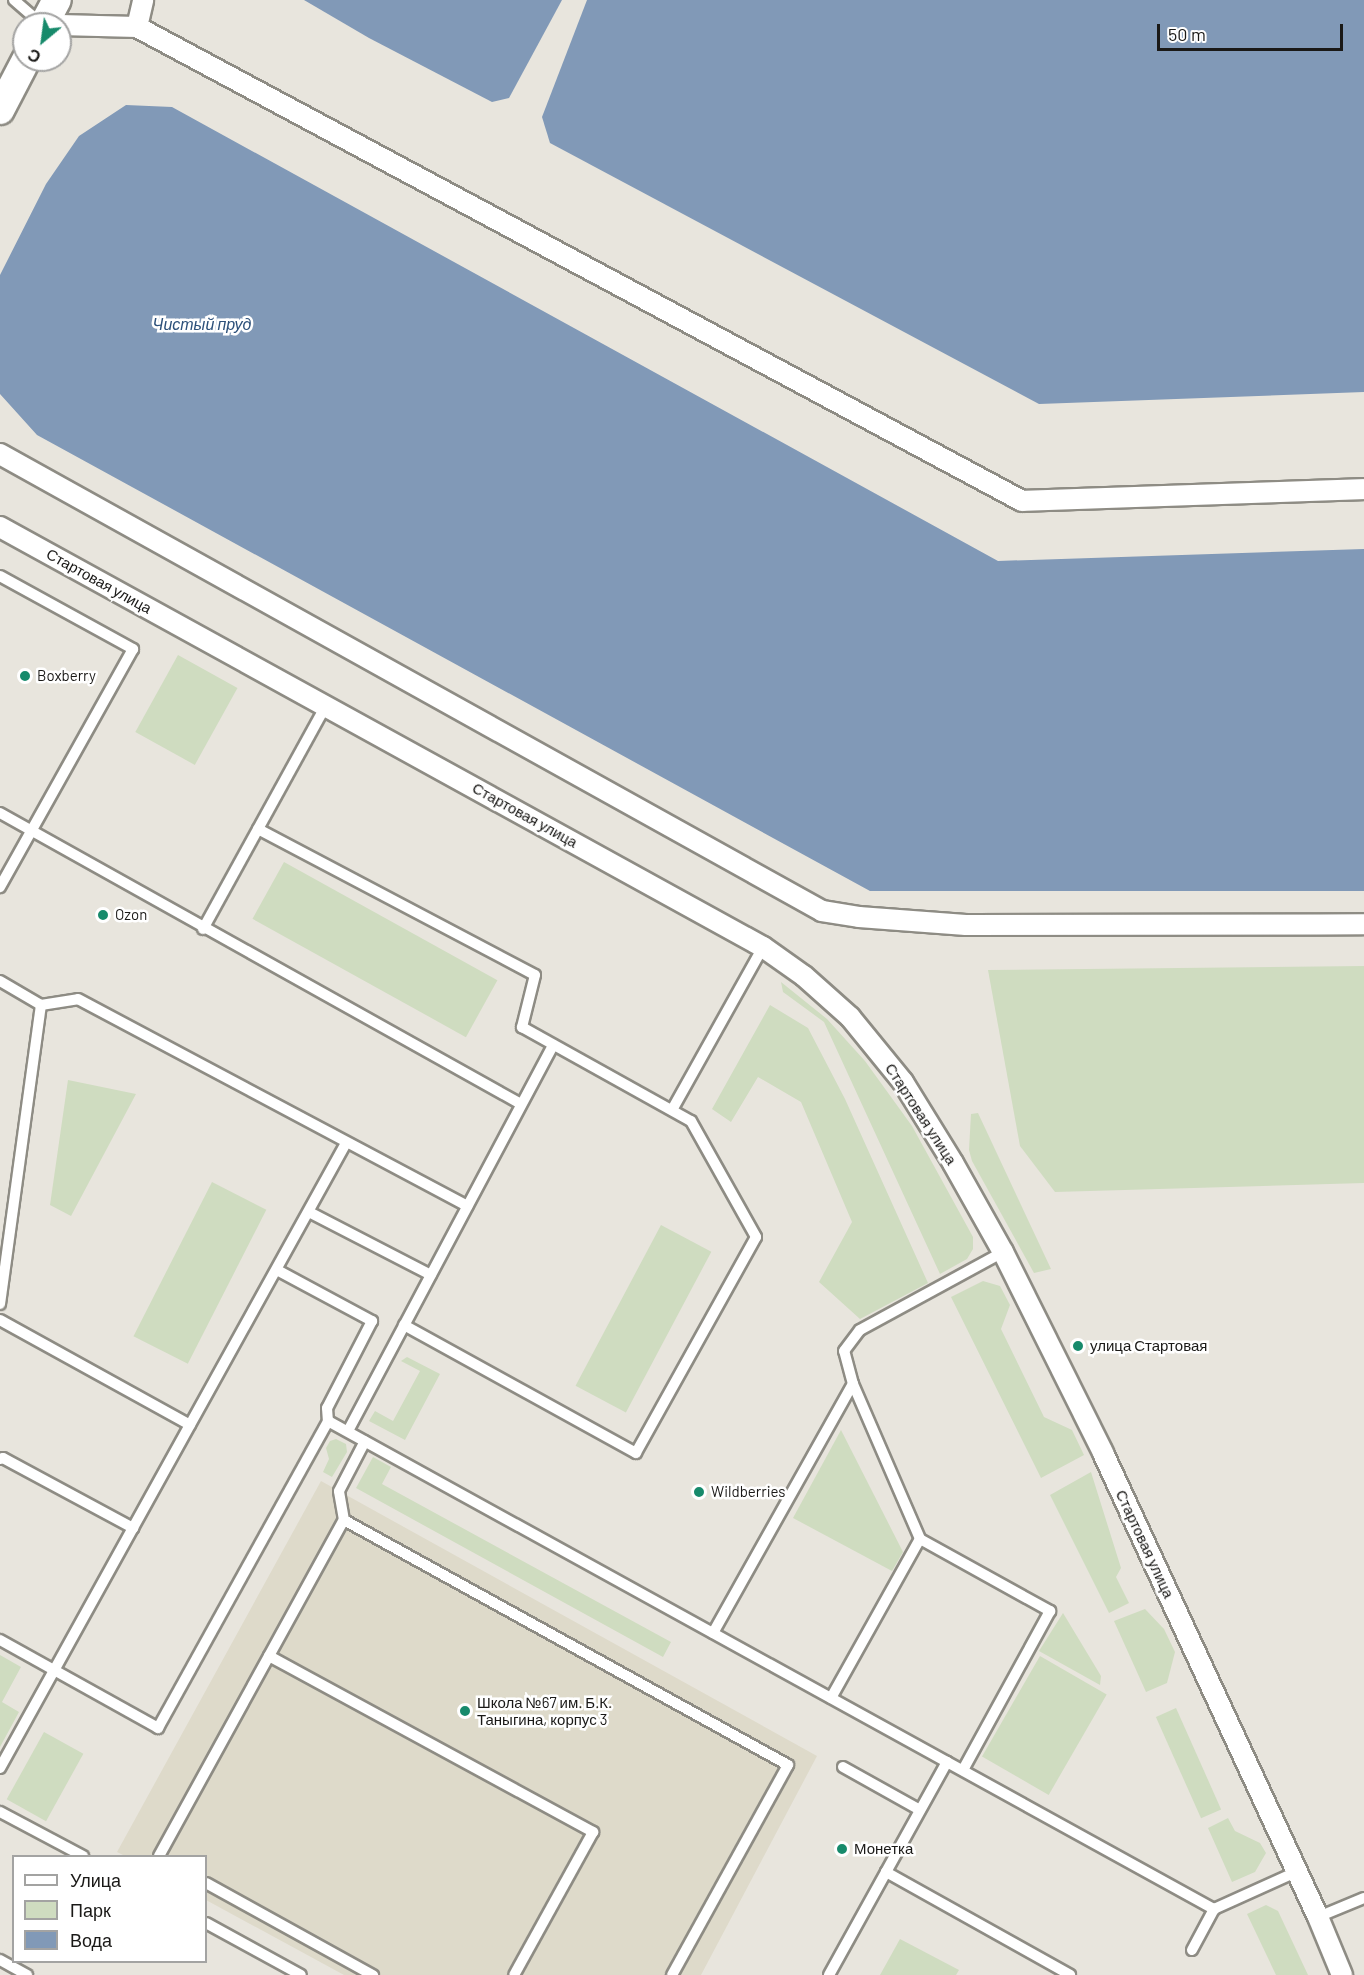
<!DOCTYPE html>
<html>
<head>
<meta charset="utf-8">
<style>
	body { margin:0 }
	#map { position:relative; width:1364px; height:1975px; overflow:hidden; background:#e8e5dd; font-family:Barlow,sans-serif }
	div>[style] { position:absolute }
	.built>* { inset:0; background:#dedaca }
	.green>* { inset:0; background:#cfdcc0; transform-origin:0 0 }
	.water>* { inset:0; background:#8199b7 }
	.roads { filter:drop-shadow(2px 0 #8e8c84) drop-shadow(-2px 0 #8e8c84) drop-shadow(0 2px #8e8c84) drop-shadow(0 -2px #8e8c84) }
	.lane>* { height:10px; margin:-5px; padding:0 5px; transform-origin:5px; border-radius:5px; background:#fff }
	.street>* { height:20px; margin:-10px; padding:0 10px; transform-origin:10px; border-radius:10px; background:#fff }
	.secondary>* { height:28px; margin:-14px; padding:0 14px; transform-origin:14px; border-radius:14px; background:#fff }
	.dots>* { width:16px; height:16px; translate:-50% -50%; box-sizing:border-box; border:3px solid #fff; border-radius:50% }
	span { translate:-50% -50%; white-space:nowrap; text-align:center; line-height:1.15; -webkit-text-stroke:5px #fff; paint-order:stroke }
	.street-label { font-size:15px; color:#1a1917 }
	.poi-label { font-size:15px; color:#1a1917 }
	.left { translate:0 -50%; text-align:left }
	.water-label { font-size:16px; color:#2c507a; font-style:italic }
	.legend { position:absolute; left:12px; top:1855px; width:195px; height:108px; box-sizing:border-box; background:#fff; border:2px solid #a3a3a2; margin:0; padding:8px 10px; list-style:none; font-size:18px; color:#1a1917 }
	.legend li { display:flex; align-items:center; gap:12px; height:30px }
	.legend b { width:30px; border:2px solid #a3a3a2 }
	.north { position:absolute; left:12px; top:12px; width:60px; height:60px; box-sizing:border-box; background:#fff; border:2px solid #a3a3a2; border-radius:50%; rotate:209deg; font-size:16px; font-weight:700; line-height:24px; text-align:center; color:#1a1917 }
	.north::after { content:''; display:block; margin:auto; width:21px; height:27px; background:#178a6b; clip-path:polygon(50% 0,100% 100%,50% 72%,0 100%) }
	.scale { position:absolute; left:1157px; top:24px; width:186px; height:27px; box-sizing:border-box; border:3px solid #1a1917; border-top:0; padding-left:8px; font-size:18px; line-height:21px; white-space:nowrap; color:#1a1917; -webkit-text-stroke:4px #fff; paint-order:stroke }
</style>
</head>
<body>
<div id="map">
	<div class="built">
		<i style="clip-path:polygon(321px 1481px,817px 1756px,701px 1975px,344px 1975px,206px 1900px,206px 1856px,125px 1856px,117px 1852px)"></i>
	</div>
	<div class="green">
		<i style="left:178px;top:655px;width:68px;height:88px;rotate:29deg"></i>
		<i style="left:284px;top:862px;width:244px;height:65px;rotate:29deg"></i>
		<i style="clip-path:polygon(1364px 966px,1364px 1183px,1055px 1192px,1020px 1146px,988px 970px)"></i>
		<i style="clip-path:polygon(781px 982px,827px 1019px,865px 1061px,912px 1126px,973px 1237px,973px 1249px,967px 1259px,940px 1274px,824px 1022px,783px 992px)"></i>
		<i style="clip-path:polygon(770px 1005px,808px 1028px,845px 1099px,928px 1283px,860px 1319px,819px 1282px,852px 1222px,801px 1102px,758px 1077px,731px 1122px,712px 1109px)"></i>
		<i style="clip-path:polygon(68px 1080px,136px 1094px,71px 1216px,50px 1205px)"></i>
		<i style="clip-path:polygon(978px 1113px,1051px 1269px,1034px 1273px,972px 1161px,969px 1150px,971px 1114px)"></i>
		<i style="left:212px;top:1182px;width:61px;height:173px;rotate:27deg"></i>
		<i style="left:661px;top:1225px;width:57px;height:182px;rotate:28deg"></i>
		<i style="clip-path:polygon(983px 1281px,1000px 1286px,1010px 1305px,1001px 1329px,1044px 1417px,1072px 1430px,1084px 1455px,1041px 1478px,951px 1297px)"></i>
		<i style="clip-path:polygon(407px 1357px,440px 1374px,405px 1440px,369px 1421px,375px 1411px,393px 1421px,420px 1371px,401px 1361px)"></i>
		<i style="clip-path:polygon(841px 1430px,903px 1552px,892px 1571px,793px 1518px)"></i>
		<i style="clip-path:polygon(336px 1439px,346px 1444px,347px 1452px,332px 1477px,323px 1472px,329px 1459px,326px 1448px,330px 1441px)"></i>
		<i style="clip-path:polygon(373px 1457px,391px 1467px,382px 1484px,671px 1642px,663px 1657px,356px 1488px)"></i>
		<i style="clip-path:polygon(1091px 1472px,1121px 1568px,1116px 1577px,1129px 1603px,1109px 1613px,1050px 1495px)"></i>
		<i style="clip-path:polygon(1145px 1609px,1164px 1629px,1175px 1652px,1167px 1683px,1146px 1692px,1114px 1621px)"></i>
		<i style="clip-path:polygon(1063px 1613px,1101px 1676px,1100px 1685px,1039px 1651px)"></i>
		<i style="clip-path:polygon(0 1655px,21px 1667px,2px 1702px,19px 1712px,0 1747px)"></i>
		<i style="left:1040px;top:1656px;width:77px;height:116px;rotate:30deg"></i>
		<i style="left:1176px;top:1708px;width:111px;height:22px;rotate:66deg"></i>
		<i style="left:44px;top:1732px;width:45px;height:77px;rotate:29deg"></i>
		<i style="clip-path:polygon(1228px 1818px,1235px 1831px,1260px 1843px,1266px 1853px,1255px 1872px,1232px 1882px,1208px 1828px)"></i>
		<i style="clip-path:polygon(1266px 1905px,1278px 1911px,1308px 1975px,1276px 1975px,1247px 1914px)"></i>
		<i style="clip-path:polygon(900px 1939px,959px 1970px,956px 1975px,880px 1975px)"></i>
	</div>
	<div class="water">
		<i style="clip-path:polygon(304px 0,562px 0,509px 98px,492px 102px,369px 38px)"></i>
		<i style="clip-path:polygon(587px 0,1364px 0,1364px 392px,1039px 404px,550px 143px,542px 117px)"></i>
		<i style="clip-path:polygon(126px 105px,172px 107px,998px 561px,1364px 549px,1364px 891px,870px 891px,37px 435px,0 394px,0 275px,46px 184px,79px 136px)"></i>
	</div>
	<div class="roads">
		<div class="lane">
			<i style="left:14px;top:0;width:37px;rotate:41deg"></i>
			<i style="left:0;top:576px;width:152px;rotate:28.8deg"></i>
			<i style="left:133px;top:649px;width:273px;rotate:119.2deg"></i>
			<i style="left:0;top:813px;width:597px;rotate:29.19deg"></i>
			<i style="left:258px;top:829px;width:313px;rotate:27.8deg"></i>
			<i style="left:535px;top:975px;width:54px;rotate:104deg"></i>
			<i style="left:522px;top:1027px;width:193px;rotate:29.1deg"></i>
			<i style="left:691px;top:1121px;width:133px;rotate:60.7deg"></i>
			<i style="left:756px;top:1237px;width:247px;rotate:119.1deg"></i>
			<i style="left:636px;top:1453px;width:265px;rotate:-151.1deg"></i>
			<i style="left:203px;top:929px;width:256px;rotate:-61.2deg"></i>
			<i style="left:0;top:981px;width:48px;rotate:30.3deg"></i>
			<i style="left:41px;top:1005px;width:37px;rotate:-9deg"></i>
			<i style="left:78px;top:999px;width:441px;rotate:28deg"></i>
			<i style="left:672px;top:1110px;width:187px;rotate:-60.8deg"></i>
			<i style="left:309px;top:1212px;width:137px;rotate:27.3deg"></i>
			<i style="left:277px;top:1270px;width:108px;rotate:28.2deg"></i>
			<i style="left:372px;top:1321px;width:98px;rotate:117.3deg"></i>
			<i style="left:327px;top:1408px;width:13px;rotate:86deg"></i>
			<i style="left:0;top:1304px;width:302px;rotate:-82.2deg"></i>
			<i style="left:0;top:1320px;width:217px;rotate:28.9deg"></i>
			<i style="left:853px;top:1384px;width:169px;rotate:66.6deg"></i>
			<i style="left:348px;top:1431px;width:437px;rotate:-62deg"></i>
			<i style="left:0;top:1459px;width:3px;rotate:-18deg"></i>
			<i style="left:3px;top:1458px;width:148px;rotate:28.3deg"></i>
			<i style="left:344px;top:1520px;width:29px;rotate:-100deg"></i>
			<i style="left:339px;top:1491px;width:56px;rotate:-62.5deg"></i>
			<i style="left:713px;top:1633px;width:286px;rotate:-60.7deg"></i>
			<i style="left:853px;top:1384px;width:34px;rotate:-105deg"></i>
			<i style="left:844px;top:1351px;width:26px;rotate:-53deg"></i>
			<i style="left:860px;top:1330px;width:163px;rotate:-28.6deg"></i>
			<i style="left:0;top:1640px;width:181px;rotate:29.1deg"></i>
			<i style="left:158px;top:1728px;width:351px;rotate:-61deg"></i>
			<i style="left:328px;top:1421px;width:1012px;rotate:28.85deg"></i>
			<i style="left:269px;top:1656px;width:369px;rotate:28.5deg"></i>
			<i style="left:593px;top:1832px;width:163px;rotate:118.9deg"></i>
			<i style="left:831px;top:1698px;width:182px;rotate:-60.8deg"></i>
			<i style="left:920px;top:1539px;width:149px;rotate:29deg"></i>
			<i style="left:1050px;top:1611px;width:181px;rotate:118.7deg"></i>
			<i style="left:843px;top:1767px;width:88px;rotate:29.2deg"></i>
			<i style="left:0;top:1768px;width:714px;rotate:-61.03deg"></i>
			<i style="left:0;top:1812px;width:94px;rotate:27.9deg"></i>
			<i style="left:159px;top:1856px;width:384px;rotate:-61.2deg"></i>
			<i style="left:344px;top:1520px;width:507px;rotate:28.89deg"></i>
			<i style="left:788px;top:1765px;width:240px;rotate:118.9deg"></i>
			<i style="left:886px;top:1872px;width:126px;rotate:-61deg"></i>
			<i style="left:206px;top:1883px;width:191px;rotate:28.9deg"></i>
			<i style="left:1318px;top:1917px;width:50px;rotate:-22.4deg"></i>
			<i style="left:206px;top:1923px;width:108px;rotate:28.7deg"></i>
			<i style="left:1192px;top:1950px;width:47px;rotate:-61.8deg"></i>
			<i style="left:1214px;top:1909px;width:90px;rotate:-24.3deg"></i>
			<i style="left:0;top:1960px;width:31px;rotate:29deg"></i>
			<i style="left:829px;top:1975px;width:118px;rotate:-61deg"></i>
			<i style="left:886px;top:1872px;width:211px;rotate:29.2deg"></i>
		</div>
		<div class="street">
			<i style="left:60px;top:25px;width:77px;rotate:1.5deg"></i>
			<i style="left:137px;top:27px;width:1004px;rotate:28.17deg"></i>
			<i style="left:1022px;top:501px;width:342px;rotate:-2deg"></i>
			<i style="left:137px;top:27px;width:28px;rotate:-77deg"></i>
			<i style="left:0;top:454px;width:940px;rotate:29.07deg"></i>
			<i style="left:822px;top:911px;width:37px;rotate:9deg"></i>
			<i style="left:859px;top:917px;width:107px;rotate:4.3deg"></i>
			<i style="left:966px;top:925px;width:398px;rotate:-0.1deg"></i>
			<i style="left:0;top:527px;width:871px;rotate:28.83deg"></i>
			<i style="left:763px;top:947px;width:50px;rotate:35.3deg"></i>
			<i style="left:804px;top:976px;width:62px;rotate:41.7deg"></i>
			<i style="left:850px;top:1017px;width:84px;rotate:50.8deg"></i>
			<i style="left:903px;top:1082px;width:95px;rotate:58.3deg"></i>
			<i style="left:953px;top:1163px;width:102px;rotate:60.7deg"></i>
			<i style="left:1003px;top:1252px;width:225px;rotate:63.5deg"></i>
			<i style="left:1103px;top:1453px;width:511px;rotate:65.14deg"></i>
			<i style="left:1318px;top:1917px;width:63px;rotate:67.5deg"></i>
		</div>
		<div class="secondary">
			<i style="left:44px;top:24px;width:27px;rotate:-62deg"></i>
			<i style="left:0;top:110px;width:56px;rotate:-62.5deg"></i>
		</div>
	</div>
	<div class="dots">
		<i style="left:25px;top:676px;background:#178a6b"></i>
		<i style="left:103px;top:915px;background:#178a6b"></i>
		<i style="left:1078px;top:1346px;background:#178a6b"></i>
		<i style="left:699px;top:1492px;background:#178a6b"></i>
		<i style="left:465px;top:1711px;background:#178a6b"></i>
		<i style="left:842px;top:1849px;background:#178a6b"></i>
	</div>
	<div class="street-label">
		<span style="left:99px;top:581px;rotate:29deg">Стартовая улица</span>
		<span style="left:525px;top:815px;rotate:29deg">Стартовая улица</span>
		<span style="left:921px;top:1114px;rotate:57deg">Стартовая улица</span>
		<span style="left:1145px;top:1544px;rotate:65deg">Стартовая улица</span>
	</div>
	<div class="poi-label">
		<span class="left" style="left:37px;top:676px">Boxberry</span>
		<span class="left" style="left:115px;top:915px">Ozon</span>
		<span class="left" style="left:1090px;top:1346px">улица Стартовая</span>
		<span class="left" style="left:711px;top:1492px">Wildberries</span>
		<span class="left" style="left:477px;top:1711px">Школа №67 им. Б.К.<br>Таныгина, корпус 3</span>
		<span class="left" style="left:854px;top:1849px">Монетка</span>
	</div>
	<div class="water-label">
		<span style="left:202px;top:324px">Чистый пруд</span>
	</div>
	<ul class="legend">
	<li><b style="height:8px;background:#fff"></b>Улица</li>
	<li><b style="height:16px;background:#cfdcc0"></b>Парк</li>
	<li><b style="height:16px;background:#8199b7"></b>Вода</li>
	</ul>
	<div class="north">С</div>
	<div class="scale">50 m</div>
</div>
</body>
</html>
